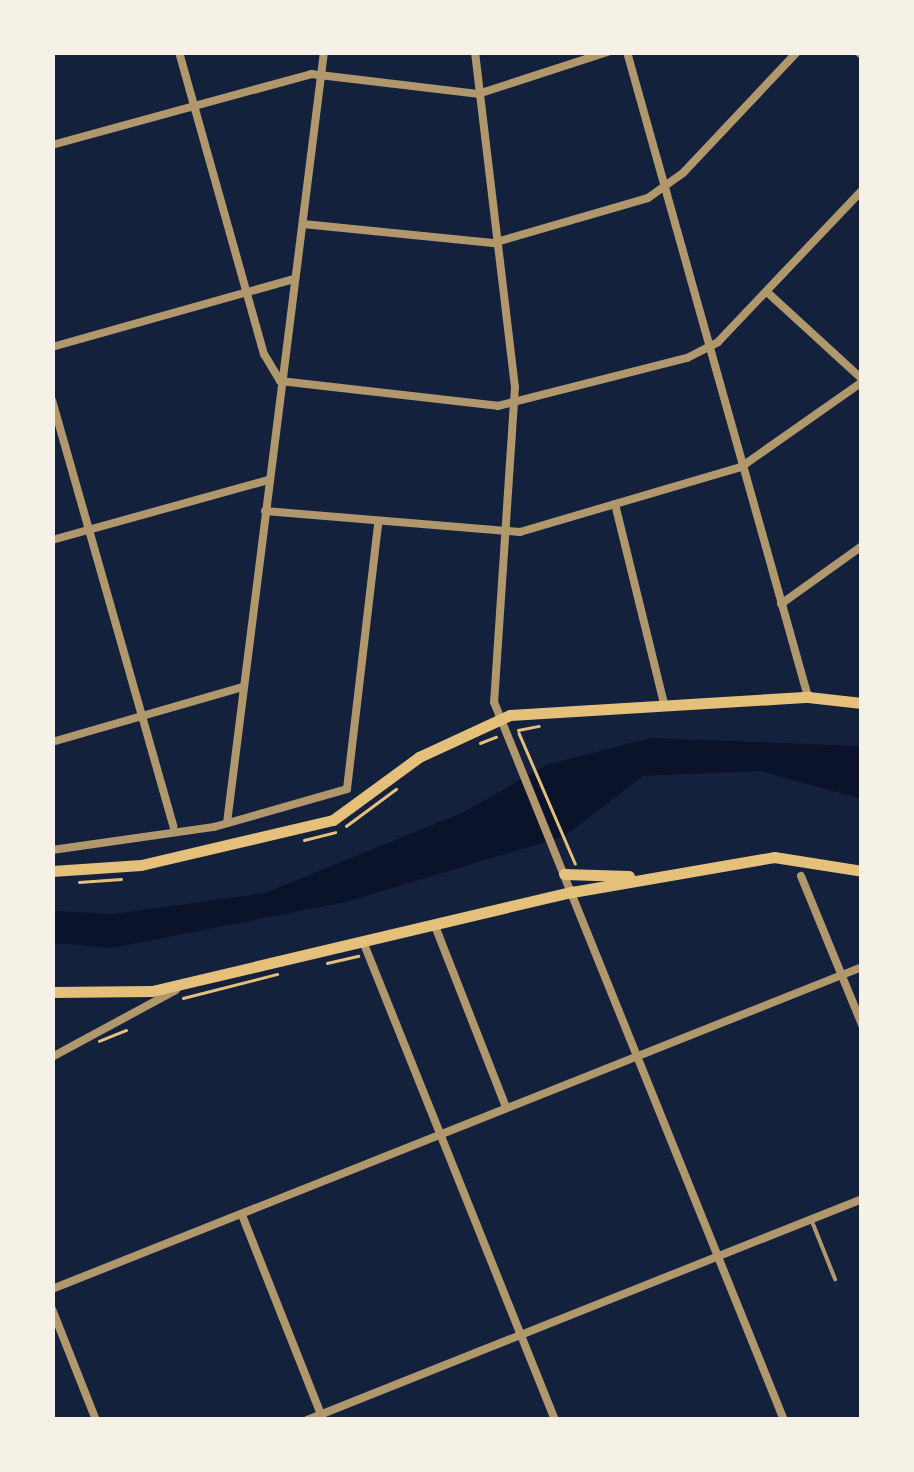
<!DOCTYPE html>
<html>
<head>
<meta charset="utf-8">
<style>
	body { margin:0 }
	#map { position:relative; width:914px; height:1472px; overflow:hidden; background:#14213d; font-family:"Alegreya Sans",sans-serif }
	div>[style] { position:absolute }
	.water>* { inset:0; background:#0b132b }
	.path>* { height:2.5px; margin:-1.25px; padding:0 1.25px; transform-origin:1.25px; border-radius:1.25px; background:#e5c07b }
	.service>* { height:4px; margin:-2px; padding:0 2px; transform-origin:2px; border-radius:2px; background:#b1986c }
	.minor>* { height:8px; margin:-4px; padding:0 4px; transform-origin:4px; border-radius:4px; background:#b1986c }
	.primary>* { height:11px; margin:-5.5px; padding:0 5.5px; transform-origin:5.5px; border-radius:5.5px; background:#e5c07b }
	span { translate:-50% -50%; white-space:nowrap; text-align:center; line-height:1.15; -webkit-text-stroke:9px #f6f1e7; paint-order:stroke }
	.frame { position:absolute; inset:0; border:55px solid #f6f1e7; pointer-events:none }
</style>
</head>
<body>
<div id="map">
	<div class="water">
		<i style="clip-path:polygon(650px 738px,861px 746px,861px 799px,760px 771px,643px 776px,565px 836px,346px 902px,112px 948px,53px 943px,52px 911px,114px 914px,265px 893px,464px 812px,546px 765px)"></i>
	</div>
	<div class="path">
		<i style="left:518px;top:730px;width:21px;rotate:-11deg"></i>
		<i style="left:519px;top:733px;width:142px;rotate:66.7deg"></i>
		<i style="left:480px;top:743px;width:17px;rotate:-21deg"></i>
		<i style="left:346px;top:826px;width:62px;rotate:-36.5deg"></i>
		<i style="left:304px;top:840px;width:32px;rotate:-14deg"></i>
		<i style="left:79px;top:882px;width:42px;rotate:-4.1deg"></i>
		<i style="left:327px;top:963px;width:32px;rotate:-13deg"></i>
		<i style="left:183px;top:998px;width:97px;rotate:-14.3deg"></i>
		<i style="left:99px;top:1041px;width:29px;rotate:-22deg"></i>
	</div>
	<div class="service">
		<i style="left:811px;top:1219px;width:65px;rotate:68.2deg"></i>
	</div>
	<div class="minor">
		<i style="left:179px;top:52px;width:314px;rotate:74.3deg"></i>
		<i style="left:264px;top:354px;width:31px;rotate:59deg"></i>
		<i style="left:475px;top:52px;width:337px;rotate:83.2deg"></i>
		<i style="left:515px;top:387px;width:316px;rotate:93.8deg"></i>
		<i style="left:494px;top:702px;width:774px;rotate:68.01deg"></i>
		<i style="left:627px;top:52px;width:670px;rotate:74.32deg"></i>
		<i style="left:858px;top:52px;width:5px;rotate:37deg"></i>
		<i style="left:52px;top:145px;width:269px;rotate:-15.3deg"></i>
		<i style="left:311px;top:74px;width:168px;rotate:6.8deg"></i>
		<i style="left:478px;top:94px;width:136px;rotate:-18deg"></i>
		<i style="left:303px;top:224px;width:191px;rotate:5.7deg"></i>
		<i style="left:493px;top:243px;width:161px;rotate:-16.2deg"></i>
		<i style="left:648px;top:198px;width:43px;rotate:-35.5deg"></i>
		<i style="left:683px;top:173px;width:166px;rotate:-46.7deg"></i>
		<i style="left:767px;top:292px;width:129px;rotate:42.5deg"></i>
		<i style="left:52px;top:347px;width:251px;rotate:-15.7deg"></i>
		<i style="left:280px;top:381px;width:219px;rotate:6.5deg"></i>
		<i style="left:498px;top:406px;width:195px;rotate:-14.3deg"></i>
		<i style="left:687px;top:358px;width:35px;rotate:-27deg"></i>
		<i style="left:718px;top:342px;width:209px;rotate:-46.5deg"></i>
		<i style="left:52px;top:400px;width:443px;rotate:74.1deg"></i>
		<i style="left:615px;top:504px;width:205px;rotate:76.2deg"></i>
		<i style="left:265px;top:511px;width:256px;rotate:4.7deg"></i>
		<i style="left:520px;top:532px;width:230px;rotate:-16.4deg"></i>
		<i style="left:741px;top:467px;width:148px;rotate:-35.1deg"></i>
		<i style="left:52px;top:540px;width:224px;rotate:-15.5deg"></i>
		<i style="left:781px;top:604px;width:100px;rotate:-35.6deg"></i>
		<i style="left:52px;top:742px;width:198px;rotate:-16.1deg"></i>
		<i style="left:227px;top:823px;width:777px;rotate:-82.83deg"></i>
		<i style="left:52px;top:850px;width:164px;rotate:-8.1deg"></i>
		<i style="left:214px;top:827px;width:138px;rotate:-15.9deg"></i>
		<i style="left:347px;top:789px;width:267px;rotate:-83.3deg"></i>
		<i style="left:801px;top:876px;width:161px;rotate:67.7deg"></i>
		<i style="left:435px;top:926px;width:194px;rotate:68.6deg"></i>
		<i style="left:364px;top:944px;width:513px;rotate:68.14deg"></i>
		<i style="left:52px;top:1057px;width:141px;rotate:-28.4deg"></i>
		<i style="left:242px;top:1215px;width:220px;rotate:68.4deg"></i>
		<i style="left:52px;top:1289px;width:872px;rotate:-21.68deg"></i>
		<i style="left:52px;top:1309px;width:119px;rotate:68.4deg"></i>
		<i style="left:307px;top:1420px;width:597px;rotate:-21.71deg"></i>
	</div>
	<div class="primary">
		<i style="left:52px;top:871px;width:89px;rotate:-3.9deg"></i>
		<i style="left:141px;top:865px;width:197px;rotate:-13.2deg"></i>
		<i style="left:333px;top:820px;width:107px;rotate:-36.2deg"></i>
		<i style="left:419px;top:757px;width:100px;rotate:-24.8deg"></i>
		<i style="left:510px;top:715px;width:299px;rotate:-3.5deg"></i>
		<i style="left:808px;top:697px;width:54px;rotate:6.3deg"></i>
		<i style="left:564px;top:874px;width:65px;rotate:1.8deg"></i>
		<i style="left:52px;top:992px;width:100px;rotate:-0.6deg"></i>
		<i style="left:152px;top:991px;width:432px;rotate:-13.3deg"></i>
		<i style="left:572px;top:892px;width:205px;rotate:-9.8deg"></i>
		<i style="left:774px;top:857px;width:89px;rotate:9deg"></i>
	</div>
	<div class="frame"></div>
</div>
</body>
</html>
